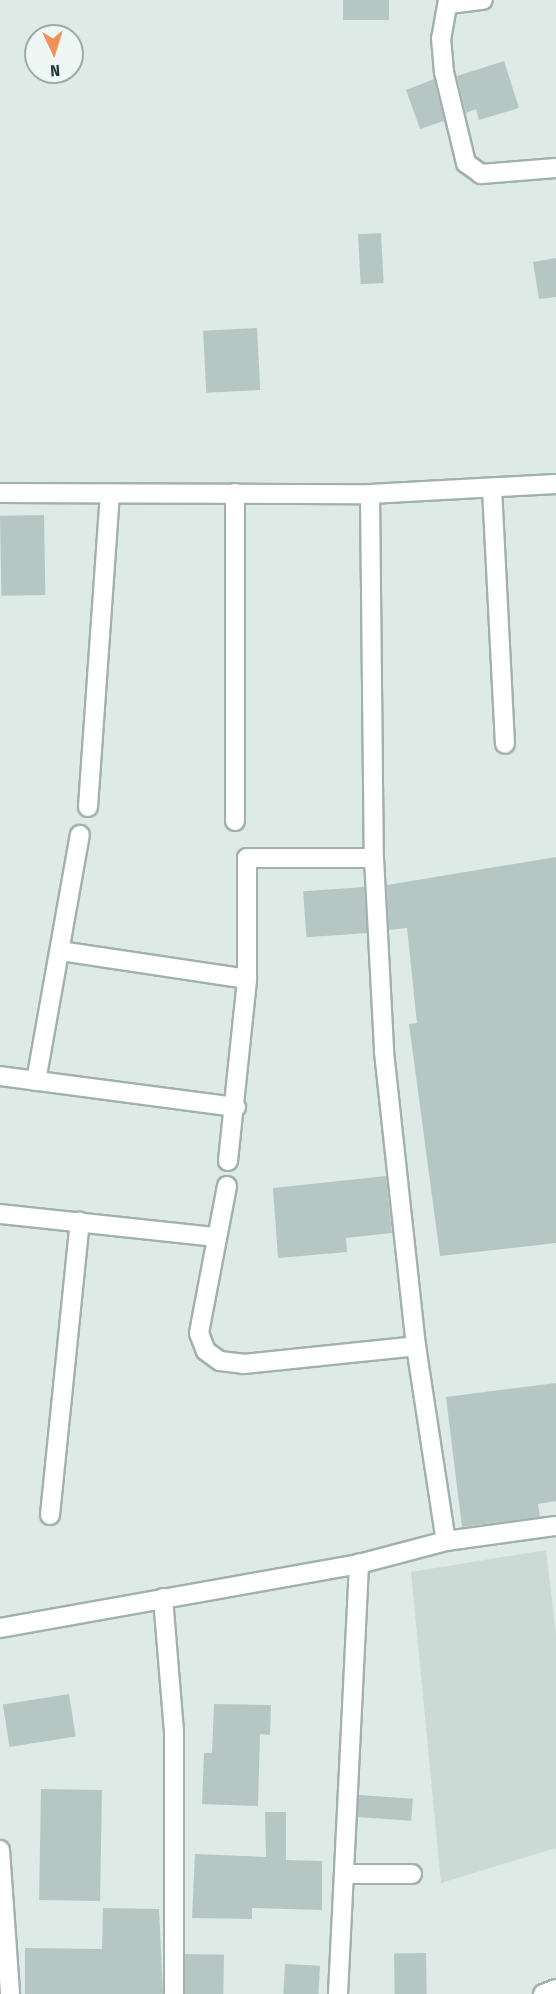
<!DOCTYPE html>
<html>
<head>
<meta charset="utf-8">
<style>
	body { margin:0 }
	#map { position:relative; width:556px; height:1994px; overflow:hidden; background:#deeae6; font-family:"Fira Sans Condensed",sans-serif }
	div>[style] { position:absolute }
	.built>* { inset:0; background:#ccdad5 }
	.building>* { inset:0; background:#b6c7c3; transform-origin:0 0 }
	.roads { filter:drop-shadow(2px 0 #a1b1ae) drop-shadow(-2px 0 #a1b1ae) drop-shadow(0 2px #a1b1ae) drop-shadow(0 -2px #a1b1ae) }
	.street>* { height:18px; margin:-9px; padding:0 9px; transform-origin:9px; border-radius:9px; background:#fff }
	span { translate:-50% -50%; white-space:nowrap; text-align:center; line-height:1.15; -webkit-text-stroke:6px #eef7f4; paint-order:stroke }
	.north { position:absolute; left:24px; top:24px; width:60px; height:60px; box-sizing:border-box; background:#eef7f4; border:2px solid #9baba8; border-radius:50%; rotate:176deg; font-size:16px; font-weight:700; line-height:24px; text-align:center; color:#1f3936 }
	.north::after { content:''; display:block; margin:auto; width:21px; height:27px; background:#f39053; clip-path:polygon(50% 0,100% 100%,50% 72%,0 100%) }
</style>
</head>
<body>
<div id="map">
	<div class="built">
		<i style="clip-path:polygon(546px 1550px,556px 1634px,556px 1848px,441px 1883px,411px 1572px)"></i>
	</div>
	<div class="building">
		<i style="left:343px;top:0;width:46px;height:20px"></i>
		<i style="clip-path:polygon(504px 61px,519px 108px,479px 120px,476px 109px,466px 113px,457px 76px)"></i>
		<i style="clip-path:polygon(434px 79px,444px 121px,420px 129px,406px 90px)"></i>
		<i style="left:381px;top:233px;width:50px;height:23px;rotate:87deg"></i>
		<i style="clip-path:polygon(556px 258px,556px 297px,539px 299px,533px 262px)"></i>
		<i style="left:257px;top:328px;width:62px;height:54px;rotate:87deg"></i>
		<i style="left:44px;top:515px;width:80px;height:44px;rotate:89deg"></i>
		<i style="clip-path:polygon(556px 857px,556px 1243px,440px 1256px,409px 1024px,417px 1023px,407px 928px,389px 930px,387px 885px)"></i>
		<i style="left:364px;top:887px;width:46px;height:61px;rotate:86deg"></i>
		<i style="clip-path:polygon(386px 1176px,392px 1233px,346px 1238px,347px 1252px,278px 1258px,273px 1188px)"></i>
		<i style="clip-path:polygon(556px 1383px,556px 1501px,538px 1504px,540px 1517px,462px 1527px,446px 1397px)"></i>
		<i style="left:69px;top:1694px;width:43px;height:67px;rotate:81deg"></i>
		<i style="clip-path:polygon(214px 1704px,271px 1705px,270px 1735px,260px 1734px,258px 1806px,202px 1804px,204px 1753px,212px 1753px)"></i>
		<i style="left:41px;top:1789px;width:61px;height:111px;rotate:1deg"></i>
		<i style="left:359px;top:1795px;width:54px;height:22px;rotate:4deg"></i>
		<i style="clip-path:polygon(265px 1812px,286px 1812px,286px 1860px,322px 1861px,322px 1910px,252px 1908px,252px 1919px,192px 1918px,195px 1854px,266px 1857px)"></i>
		<i style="clip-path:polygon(103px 1908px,159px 1909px,163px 1994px,25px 1994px,25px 1948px,102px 1949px)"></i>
		<i style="left:426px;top:1953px;width:41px;height:32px;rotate:89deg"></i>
		<i style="left:185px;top:1954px;width:39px;height:40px;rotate:1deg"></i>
		<i style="left:285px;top:1964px;width:35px;height:30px;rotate:3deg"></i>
	</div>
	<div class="roads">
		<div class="street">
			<i style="left:448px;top:0;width:39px;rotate:100deg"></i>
			<i style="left:441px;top:38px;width:34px;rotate:85deg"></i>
			<i style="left:444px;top:72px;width:94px;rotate:76.4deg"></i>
			<i style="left:466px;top:163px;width:19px;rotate:36deg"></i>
			<i style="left:481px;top:174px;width:75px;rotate:-4.6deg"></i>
			<i style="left:449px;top:4px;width:34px;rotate:-7deg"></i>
			<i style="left:492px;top:488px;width:256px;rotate:87.1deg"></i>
			<i style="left:0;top:493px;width:370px;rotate:0.2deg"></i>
			<i style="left:370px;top:494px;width:186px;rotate:-3.1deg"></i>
			<i style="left:235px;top:493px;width:328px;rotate:90deg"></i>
			<i style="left:370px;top:494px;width:364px;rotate:89.4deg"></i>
			<i style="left:374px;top:858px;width:194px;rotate:87deg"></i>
			<i style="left:384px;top:1052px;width:296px;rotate:83.8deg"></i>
			<i style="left:416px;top:1346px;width:197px;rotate:81.3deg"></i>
			<i style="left:88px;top:807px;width:314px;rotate:-86deg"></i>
			<i style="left:60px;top:951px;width:189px;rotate:8.5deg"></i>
			<i style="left:0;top:1076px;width:238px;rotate:7.5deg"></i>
			<i style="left:36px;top:1081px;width:250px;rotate:-79.9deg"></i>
			<i style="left:228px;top:1161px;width:183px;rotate:-84deg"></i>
			<i style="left:247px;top:979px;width:121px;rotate:-90deg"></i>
			<i style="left:247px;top:858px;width:127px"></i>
			<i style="left:227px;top:1186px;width:150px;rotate:100.8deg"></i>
			<i style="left:199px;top:1333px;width:19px;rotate:69deg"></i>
			<i style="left:206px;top:1351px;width:17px;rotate:36deg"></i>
			<i style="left:220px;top:1361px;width:23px;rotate:7deg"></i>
			<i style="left:243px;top:1364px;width:174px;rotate:-5.9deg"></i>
			<i style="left:0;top:1214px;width:218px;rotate:6.1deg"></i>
			<i style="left:50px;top:1515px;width:295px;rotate:-84.2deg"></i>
			<i style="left:163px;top:1598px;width:135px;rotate:85.3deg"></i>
			<i style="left:174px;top:1733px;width:261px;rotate:90deg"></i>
			<i style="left:0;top:1628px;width:365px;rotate:-10.1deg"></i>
			<i style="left:359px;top:1564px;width:90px;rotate:-14.8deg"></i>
			<i style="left:446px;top:1541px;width:111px;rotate:-7.8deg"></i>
			<i style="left:0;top:1850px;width:144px;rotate:86deg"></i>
			<i style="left:344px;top:1874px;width:68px"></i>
			<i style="left:338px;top:1994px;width:431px;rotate:-87.2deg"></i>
			<i style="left:543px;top:1994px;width:14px;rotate:-21deg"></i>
		</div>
	</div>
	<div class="north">N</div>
</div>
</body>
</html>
